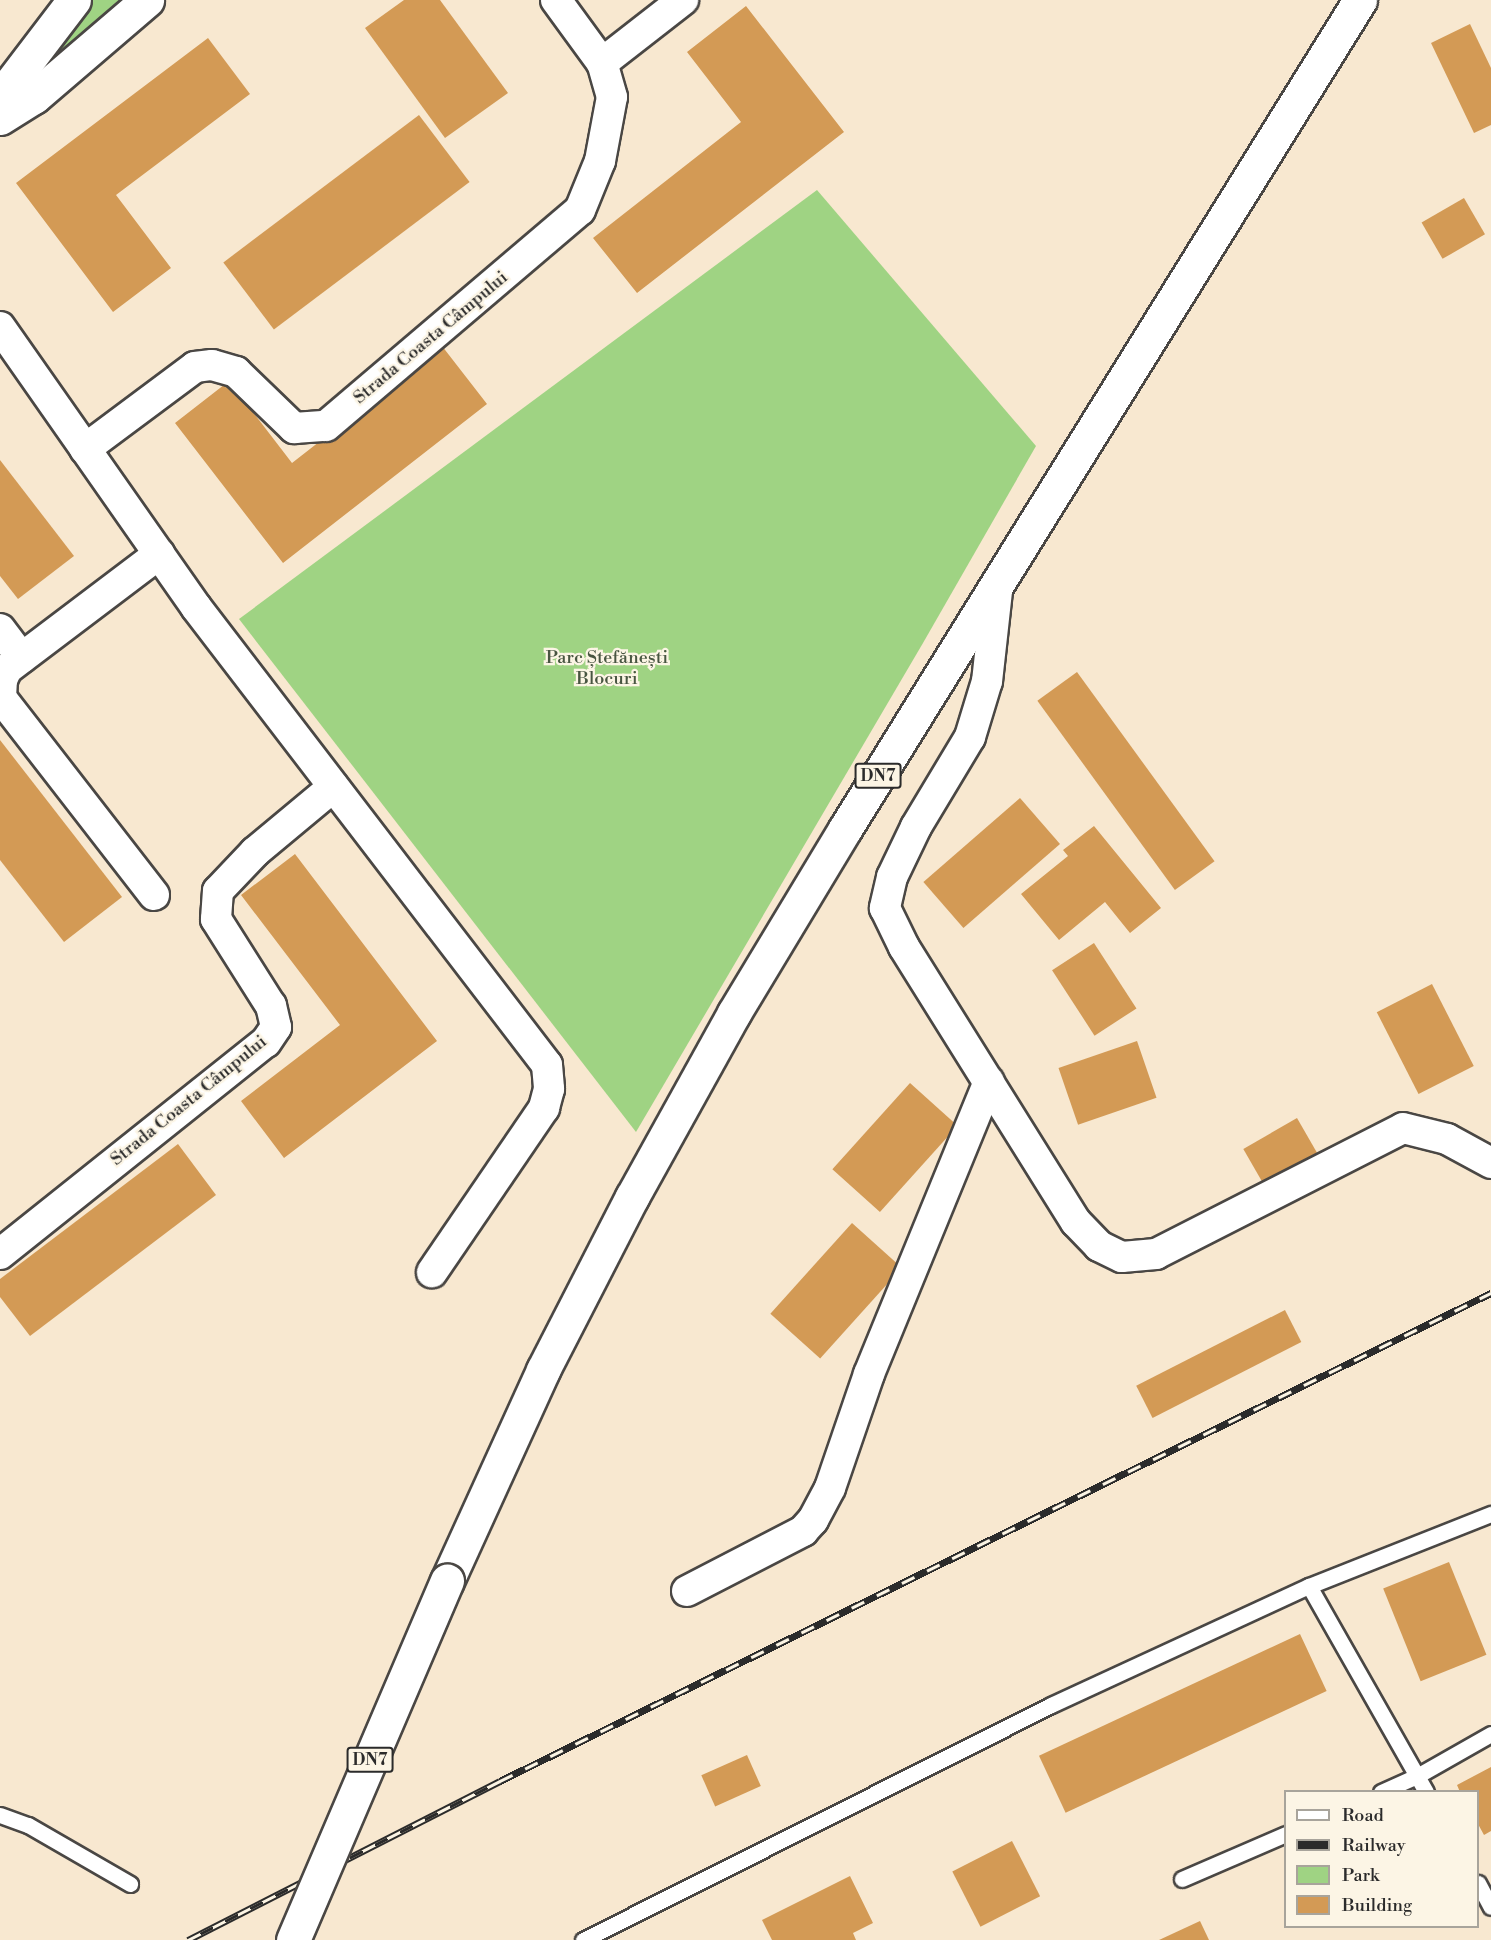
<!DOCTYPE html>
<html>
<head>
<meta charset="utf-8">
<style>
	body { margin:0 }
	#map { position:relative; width:1491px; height:1940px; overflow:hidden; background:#f8e8d0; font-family:"Libre Bodoni",serif }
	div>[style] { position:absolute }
	.green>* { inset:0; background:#9fd383 }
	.building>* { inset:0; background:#d39a55; transform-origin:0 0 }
	.roads { filter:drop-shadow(2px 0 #4a4744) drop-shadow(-2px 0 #4a4744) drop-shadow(0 2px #4a4744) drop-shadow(0 -2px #4a4744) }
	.service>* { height:15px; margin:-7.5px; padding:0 7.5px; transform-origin:7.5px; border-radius:7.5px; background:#fff }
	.minor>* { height:30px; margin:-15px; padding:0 15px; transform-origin:15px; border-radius:15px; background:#fff }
	.tertiary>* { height:33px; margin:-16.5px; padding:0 16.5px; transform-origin:16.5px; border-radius:16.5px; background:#fff }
	.primary>* { height:33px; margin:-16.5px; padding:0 16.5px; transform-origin:16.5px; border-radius:16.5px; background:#fff }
	.rail>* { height:7px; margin-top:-3.5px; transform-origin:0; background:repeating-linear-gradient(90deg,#fcf5e5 0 14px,#2b2b2b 0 28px); box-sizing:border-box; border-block:2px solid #2b2b2b }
	.bridges { filter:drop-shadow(2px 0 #4a4744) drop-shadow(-2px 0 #4a4744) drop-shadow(0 2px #4a4744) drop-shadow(0 -2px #4a4744) }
	.primary-bridge>* { height:33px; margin:-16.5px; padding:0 16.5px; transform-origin:16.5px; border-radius:16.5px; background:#fff }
	span { translate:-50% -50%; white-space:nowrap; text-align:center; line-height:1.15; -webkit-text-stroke:4.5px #fcf5e5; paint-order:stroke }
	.shield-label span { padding:2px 4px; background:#fcf5e5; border:2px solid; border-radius:4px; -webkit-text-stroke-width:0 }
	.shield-label { font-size:16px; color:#2b2b2b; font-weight:700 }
	.street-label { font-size:18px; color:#2b2b2b }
	.park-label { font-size:18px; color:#485541 }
	.legend { position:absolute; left:1284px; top:1790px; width:195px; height:138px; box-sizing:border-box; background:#fcf5e5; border:2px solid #a8a49b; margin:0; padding:8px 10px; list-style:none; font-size:18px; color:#2b2b2b }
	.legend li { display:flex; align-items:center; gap:12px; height:30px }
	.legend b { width:30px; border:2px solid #a8a49b }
</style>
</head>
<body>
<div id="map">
	<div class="green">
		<i style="clip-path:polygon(82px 0,138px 0,0 109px)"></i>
		<i style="clip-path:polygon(817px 190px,1036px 446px,923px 643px,636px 1132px,239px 619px)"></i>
	</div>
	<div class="building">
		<i style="clip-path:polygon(404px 0,440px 0,508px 93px,445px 138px,365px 28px)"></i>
		<i style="clip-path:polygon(746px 6px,844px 132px,637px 293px,593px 238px,741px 122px,687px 52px)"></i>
		<i style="clip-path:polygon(1470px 24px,1491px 68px,1491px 125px,1474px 133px,1431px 43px)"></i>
		<i style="clip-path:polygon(208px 38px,250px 94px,116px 195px,171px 268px,113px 312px,16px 183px)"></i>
		<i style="left:419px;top:115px;width:84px;height:245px;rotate:53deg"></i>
		<i style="left:1464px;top:198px;width:42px;height:49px;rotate:60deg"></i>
		<i style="clip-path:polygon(442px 346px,487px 404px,283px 563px,175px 423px,229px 381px,292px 463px)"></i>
		<i style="clip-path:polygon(0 460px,74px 556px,18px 599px,0 576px)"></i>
		<i style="left:1077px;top:672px;width:234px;height:49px;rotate:54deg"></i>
		<i style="clip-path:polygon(0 740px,122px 897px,64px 942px,0 860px)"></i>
		<i style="left:1020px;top:798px;width:61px;height:128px;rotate:49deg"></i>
		<i style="clip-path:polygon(1094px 826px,1161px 908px,1130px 933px,1105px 902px,1059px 940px,1021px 894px,1068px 856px,1063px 850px)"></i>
		<i style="clip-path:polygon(295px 854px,437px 1041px,284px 1158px,241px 1101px,340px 1025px,241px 895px)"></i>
		<i style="left:1094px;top:943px;width:78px;height:50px;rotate:57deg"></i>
		<i style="left:1432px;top:984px;width:92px;height:62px;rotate:63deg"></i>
		<i style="left:1137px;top:1041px;width:60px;height:83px;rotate:71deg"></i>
		<i style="left:910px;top:1083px;width:64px;height:116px;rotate:42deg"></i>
		<i style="left:1297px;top:1118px;width:40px;height:62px;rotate:60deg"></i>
		<i style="clip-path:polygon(178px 1144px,216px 1195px,30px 1336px,0 1297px,0 1279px)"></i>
		<i style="left:852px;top:1223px;width:67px;height:122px;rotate:42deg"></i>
		<i style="left:1285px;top:1310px;width:36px;height:167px;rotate:63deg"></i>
		<i style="left:1449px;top:1562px;width:100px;height:71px;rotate:68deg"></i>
		<i style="left:1300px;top:1634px;width:63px;height:288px;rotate:65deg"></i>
		<i style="left:747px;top:1755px;width:34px;height:50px;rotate:66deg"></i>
		<i style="clip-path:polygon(1491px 1767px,1491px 1831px,1484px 1835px,1478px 1824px,1478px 1792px,1460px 1792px,1457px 1785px)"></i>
		<i style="left:1012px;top:1841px;width:62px;height:67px;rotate:63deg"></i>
		<i style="clip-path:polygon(850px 1876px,873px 1923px,853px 1933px,856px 1940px,772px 1940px,762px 1920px)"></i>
		<i style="clip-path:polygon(1200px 1921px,1209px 1940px,1159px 1940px)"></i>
	</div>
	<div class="roads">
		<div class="service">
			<i style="left:1309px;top:1586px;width:237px;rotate:60.4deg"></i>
			<i style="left:1381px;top:1792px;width:39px;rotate:-24deg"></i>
			<i style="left:1417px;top:1776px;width:85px;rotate:-29.6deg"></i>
			<i style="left:0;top:1815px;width:30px;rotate:20deg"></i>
			<i style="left:28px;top:1825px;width:118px;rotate:30deg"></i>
			<i style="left:1182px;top:1879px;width:113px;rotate:-23.4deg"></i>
			<i style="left:1478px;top:1883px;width:27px;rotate:62deg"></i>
			<i style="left:583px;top:1940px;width:524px;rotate:-26.66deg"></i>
			<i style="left:1051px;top:1705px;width:284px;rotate:-24.8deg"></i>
			<i style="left:1309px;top:1586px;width:196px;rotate:-21.6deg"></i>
		</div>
		<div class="minor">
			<i style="left:602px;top:63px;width:103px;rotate:-37.9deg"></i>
			<i style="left:0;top:327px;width:342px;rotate:55deg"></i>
			<i style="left:196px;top:607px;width:577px;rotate:52.53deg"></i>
			<i style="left:547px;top:1065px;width:24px;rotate:85deg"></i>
			<i style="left:549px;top:1089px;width:20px;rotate:105deg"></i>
			<i style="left:544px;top:1108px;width:199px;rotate:124.3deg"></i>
			<i style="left:85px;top:449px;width:137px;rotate:-36.7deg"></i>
			<i style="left:195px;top:367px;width:17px;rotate:-7deg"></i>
			<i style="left:212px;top:365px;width:25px;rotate:16deg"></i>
			<i style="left:236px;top:372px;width:81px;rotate:44deg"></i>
			<i style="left:294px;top:428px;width:32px;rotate:-4deg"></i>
			<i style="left:326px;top:426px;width:333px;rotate:-40.4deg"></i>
			<i style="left:580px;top:210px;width:53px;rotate:-67.8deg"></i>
			<i style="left:600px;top:161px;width:65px;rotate:-79.4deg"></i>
			<i style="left:612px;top:97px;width:35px;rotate:-106deg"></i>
			<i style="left:602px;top:63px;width:78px;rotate:-126.1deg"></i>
			<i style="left:998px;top:582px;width:100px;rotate:96.3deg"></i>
			<i style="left:987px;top:681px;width:59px;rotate:106.9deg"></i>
			<i style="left:970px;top:737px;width:105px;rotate:121deg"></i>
			<i style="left:916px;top:827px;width:55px;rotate:115.6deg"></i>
			<i style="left:892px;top:877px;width:32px;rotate:103deg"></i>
			<i style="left:885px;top:908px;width:43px;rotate:64deg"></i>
			<i style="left:904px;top:947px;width:324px;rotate:58deg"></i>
			<i style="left:1076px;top:1222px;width:33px;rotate:46deg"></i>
			<i style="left:1099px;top:1246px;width:25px;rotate:26deg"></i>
			<i style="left:1122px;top:1257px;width:34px;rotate:-5deg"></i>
			<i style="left:1156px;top:1254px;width:277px;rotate:-27deg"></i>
			<i style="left:1403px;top:1128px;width:45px;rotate:14deg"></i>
			<i style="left:1447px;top:1139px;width:50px;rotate:28.6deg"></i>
			<i style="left:0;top:629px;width:36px;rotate:53deg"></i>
			<i style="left:154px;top:895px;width:249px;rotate:-127.8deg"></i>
			<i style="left:1px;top:698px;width:18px;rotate:-87deg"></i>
			<i style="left:2px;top:680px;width:12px;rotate:-66deg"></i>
			<i style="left:7px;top:669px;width:191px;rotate:-37.1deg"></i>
			<i style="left:0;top:1254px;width:340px;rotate:-38.6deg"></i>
			<i style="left:266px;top:1042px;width:18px;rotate:-56deg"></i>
			<i style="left:276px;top:1027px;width:22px;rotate:-103deg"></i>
			<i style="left:271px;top:1006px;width:103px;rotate:-122.3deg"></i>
			<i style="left:216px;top:919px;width:28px;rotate:-86deg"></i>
			<i style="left:218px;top:891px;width:54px;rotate:-46.5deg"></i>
			<i style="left:255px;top:852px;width:102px;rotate:-39.8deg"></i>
			<i style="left:687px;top:1591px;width:131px;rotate:-27.3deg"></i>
			<i style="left:803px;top:1531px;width:15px;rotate:-48deg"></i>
			<i style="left:813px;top:1520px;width:36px;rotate:-62deg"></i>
			<i style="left:830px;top:1488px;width:120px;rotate:-71.1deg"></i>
			<i style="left:869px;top:1374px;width:316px;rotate:-67.7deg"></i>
		</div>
		<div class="tertiary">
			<i style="left:0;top:97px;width:122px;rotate:-52.7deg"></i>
			<i style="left:0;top:118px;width:40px;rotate:-32deg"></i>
			<i style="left:34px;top:97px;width:149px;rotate:-40.6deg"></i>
		</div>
		<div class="primary">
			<i style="left:447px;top:1581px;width:232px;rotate:-65.5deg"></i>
			<i style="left:543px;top:1370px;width:195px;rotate:-62.8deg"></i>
			<i style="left:632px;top:1197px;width:210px;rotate:-61deg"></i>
			<i style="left:734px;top:1013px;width:215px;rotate:-58.9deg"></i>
			<i style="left:845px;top:829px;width:976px;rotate:-58.15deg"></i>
		</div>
	</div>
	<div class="rail">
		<i style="left:188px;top:1940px;width:350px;rotate:-27deg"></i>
		<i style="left:500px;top:1781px;width:1105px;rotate:-26.22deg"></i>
	</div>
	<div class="bridges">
		<div class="primary-bridge">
			<i style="left:293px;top:1940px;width:391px;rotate:-66.8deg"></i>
		</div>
	</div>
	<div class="shield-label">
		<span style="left:878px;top:776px">DN7</span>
		<span style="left:370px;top:1760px">DN7</span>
	</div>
	<div class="street-label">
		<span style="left:431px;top:338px;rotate:-40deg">Strada Coasta Câmpului</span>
		<span style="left:189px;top:1101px;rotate:-39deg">Strada Coasta Câmpului</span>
	</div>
	<div class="park-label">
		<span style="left:607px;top:669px">Parc Ștefănești<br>Blocuri</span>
	</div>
	<ul class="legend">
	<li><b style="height:8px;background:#fff"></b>Road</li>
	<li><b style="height:8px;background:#2b2b2b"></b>Railway</li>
	<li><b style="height:16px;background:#9fd383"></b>Park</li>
	<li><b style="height:16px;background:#d39a55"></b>Building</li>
	</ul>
</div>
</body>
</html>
